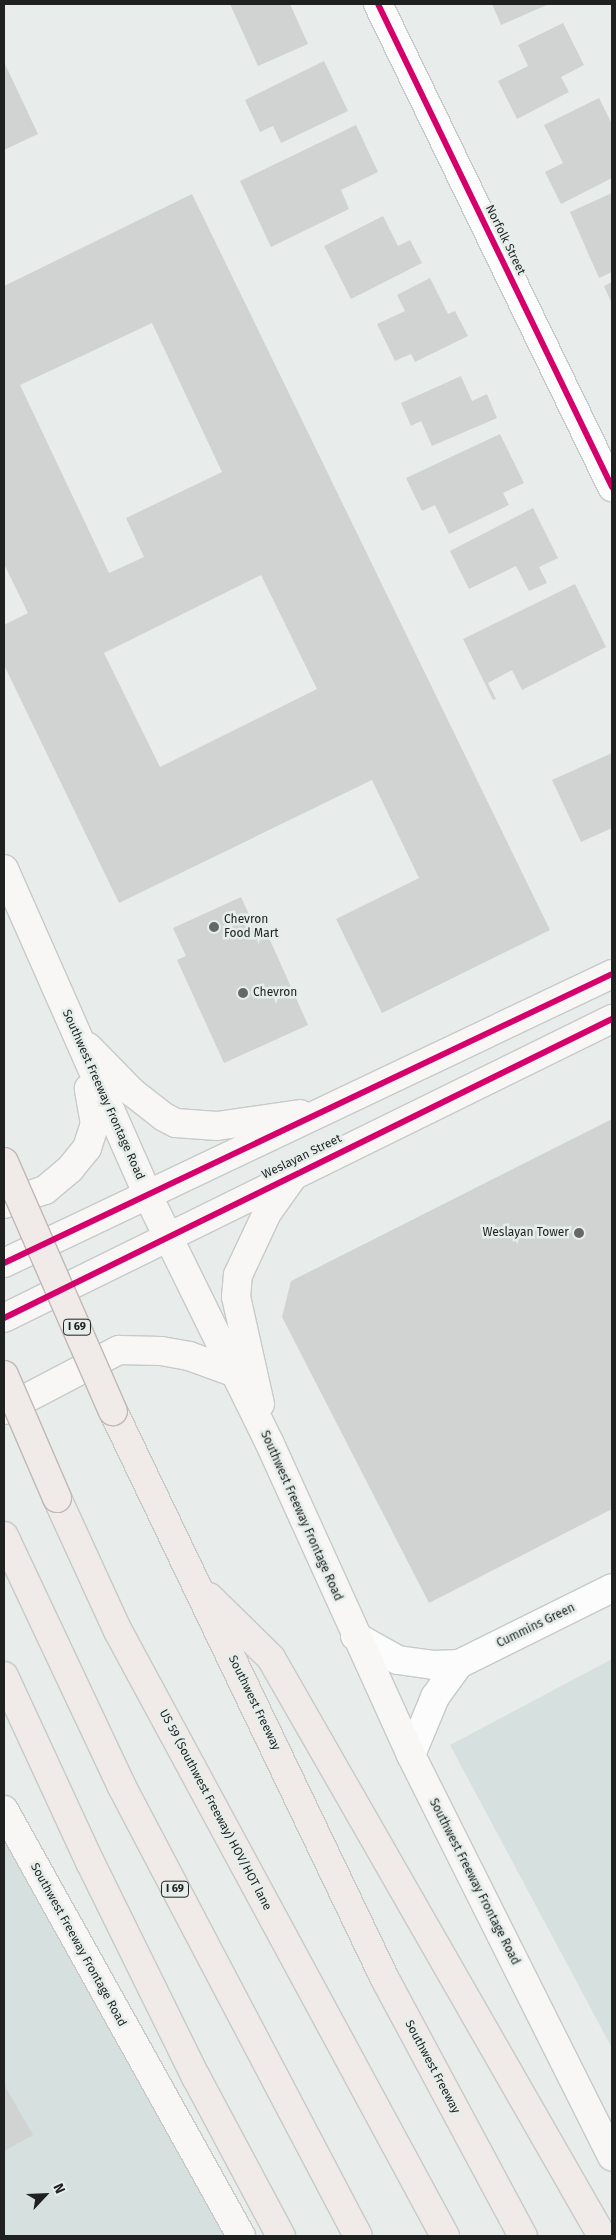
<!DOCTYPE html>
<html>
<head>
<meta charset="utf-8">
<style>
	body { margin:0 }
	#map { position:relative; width:616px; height:2240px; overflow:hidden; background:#e8eceb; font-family:"Fira Sans",sans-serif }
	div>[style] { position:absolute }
	.built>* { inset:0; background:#d6e0de }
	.building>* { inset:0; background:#d0d3d2 }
	.roads { filter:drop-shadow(1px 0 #c6cac9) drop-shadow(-1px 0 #c6cac9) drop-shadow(0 1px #c6cac9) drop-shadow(0 -1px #c6cac9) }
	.street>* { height:28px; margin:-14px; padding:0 14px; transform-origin:14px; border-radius:14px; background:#fcfcfc }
	.secondary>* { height:28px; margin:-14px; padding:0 14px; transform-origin:14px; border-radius:14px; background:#f8f7f6 }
	.highway>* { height:28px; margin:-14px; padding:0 14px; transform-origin:14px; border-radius:14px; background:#f0eae8 }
	.bridges { filter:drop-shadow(1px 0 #beb8b6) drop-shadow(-1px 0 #beb8b6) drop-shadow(0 1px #beb8b6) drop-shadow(0 -1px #beb8b6) }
	.highway-bridge>* { height:28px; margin:-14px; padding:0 14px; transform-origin:14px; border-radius:14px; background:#f0eae8 }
	.cycleway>* { height:6px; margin:-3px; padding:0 3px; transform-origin:3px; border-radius:3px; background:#d6006c }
	.dots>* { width:14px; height:14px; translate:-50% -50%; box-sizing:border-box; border:2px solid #e6eeec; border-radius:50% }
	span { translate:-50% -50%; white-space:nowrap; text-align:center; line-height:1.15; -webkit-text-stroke:5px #e6eeec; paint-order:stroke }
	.shield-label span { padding:1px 4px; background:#e6eeec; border:1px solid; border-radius:4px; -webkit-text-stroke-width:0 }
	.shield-label { font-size:11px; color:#1e2120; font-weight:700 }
	.street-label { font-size:12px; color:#1e2120 }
	.poi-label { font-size:12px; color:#1e2120 }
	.left { translate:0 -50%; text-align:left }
	.right { translate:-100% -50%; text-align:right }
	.frame { position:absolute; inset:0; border:5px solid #1e2120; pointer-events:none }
	.north { position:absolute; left:20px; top:2170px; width:50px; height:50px; -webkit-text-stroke:4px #e6eeec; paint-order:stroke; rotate:65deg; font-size:14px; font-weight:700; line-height:20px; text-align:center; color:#1e2120 }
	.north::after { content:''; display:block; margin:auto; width:18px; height:22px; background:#1e2120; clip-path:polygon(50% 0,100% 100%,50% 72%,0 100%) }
</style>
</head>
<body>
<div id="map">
	<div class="built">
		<i style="clip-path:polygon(612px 1659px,612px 2048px,450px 1745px)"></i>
		<i style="clip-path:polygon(4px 1820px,230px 2236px,4px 2236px)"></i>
	</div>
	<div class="building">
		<i style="clip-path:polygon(230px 4px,290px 4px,308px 44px,258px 66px)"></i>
		<i style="clip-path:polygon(492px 4px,549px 4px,501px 25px)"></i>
		<i style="clip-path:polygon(563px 23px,584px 65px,561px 77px,569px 92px,517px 119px,498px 81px,528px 66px,518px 45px)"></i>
		<i style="clip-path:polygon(324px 61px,348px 111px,281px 143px,273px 126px,260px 132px,245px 100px)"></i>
		<i style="clip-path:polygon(4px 62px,38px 134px,4px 150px)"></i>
		<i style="clip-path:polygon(599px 98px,612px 124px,612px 178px,561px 204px,545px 172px,563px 163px,544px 125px)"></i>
		<i style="clip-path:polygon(356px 125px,378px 172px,341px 190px,349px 209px,271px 247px,240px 181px)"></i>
		<i style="clip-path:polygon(612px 193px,612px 272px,599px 278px,570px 212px)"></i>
		<i style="clip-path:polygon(evenodd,192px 194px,550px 930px,382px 1013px,336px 919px,419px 878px,372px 780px,119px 903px,4px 665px,4px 625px,28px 613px,4px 564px,4px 286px,192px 194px,152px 323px,222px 472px,126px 518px,144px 557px,109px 573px,20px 385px,152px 323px,192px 194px,261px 575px,317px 689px,160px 767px,104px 653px,261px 575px)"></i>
		<i style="clip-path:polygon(383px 216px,398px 246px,410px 240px,422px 263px,351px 299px,324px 246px)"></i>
		<i style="clip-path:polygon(430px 278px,448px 314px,455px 311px,468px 336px,415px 362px,411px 354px,395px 361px,377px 324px,405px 311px,397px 295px)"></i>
		<i style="clip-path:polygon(612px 282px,612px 304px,604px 286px)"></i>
		<i style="clip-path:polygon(461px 376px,472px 401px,487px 394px,497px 418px,432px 446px,421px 421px,411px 426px,401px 403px)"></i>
		<i style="clip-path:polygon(500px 434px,524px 483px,503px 493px,509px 505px,449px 534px,435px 505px,422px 511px,406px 478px)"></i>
		<i style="clip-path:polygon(533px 508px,558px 558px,539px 567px,547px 583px,529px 591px,516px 566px,469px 589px,450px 551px)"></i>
		<i style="clip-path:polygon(575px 584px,606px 647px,522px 690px,512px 670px,488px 683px,496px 699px,493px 700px,463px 639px)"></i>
		<i style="clip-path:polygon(612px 753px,612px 828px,581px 842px,552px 780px)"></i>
		<i style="clip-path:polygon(241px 897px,254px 925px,262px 922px,308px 1025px,224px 1063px,177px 960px,186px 956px,173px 928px)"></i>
		<i style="clip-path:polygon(612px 1119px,612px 1509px,429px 1603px,282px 1317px,291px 1281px)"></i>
		<i style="clip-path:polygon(4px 2084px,33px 2135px,4px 2151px)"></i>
	</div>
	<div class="roads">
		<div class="street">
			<i style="left:378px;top:4px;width:537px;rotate:64.15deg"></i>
			<i style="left:355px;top:1636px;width:49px;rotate:29.2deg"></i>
			<i style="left:398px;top:1660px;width:35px;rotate:8deg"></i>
			<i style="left:433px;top:1665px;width:26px;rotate:-2deg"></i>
			<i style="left:459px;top:1664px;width:171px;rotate:-26.4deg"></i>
			<i style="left:411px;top:1755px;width:63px;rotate:-67.5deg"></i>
			<i style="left:435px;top:1697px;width:41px;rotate:-54deg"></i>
		</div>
		<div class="secondary">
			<i style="left:4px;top:869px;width:357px;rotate:66.2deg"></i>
			<i style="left:148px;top:1196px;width:276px;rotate:63.8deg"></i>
			<i style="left:270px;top:1444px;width:341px;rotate:65.6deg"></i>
			<i style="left:411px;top:1755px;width:449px;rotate:63.4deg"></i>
			<i style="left:88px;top:1047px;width:63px;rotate:45.6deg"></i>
			<i style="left:132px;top:1092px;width:41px;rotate:38deg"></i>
			<i style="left:164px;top:1117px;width:13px;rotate:27deg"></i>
			<i style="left:176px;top:1123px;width:41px;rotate:4.2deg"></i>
			<i style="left:217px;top:1126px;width:84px;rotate:-8.2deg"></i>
			<i style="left:4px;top:1204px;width:43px;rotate:-18.9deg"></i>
			<i style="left:45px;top:1190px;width:33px;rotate:-40deg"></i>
			<i style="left:70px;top:1169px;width:27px;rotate:-51deg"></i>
			<i style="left:87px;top:1148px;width:25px;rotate:-72deg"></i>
			<i style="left:95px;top:1124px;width:36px;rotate:-100deg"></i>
			<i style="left:4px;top:1263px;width:673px;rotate:-25.42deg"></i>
			<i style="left:4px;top:1318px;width:678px;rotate:-26.19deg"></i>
			<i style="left:260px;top:1404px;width:110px;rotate:-102.6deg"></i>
			<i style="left:236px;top:1297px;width:22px;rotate:-85deg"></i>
			<i style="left:238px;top:1275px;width:68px;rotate:-64.9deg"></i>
			<i style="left:267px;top:1213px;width:47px;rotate:-54.6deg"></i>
			<i style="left:4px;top:1410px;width:130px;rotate:-27.6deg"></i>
			<i style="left:119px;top:1350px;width:42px;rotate:1.4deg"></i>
			<i style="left:161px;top:1351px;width:28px;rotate:10deg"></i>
			<i style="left:189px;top:1356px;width:47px;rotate:20deg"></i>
			<i style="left:4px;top:1810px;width:487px;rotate:60.9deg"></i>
		</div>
		<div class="highway">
			<i style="left:113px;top:1411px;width:630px;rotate:64.41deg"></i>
			<i style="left:385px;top:1979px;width:292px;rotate:61.8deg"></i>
			<i style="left:57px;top:1498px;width:146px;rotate:65.4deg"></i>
			<i style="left:118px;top:1631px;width:688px;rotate:61.61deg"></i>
			<i style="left:4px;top:1536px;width:275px;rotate:64.8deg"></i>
			<i style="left:121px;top:1785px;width:509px;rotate:62.28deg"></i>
			<i style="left:209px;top:1597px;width:87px;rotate:44.5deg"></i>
			<i style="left:271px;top:1658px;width:666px;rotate:60.2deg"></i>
			<i style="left:4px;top:1676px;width:205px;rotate:65.2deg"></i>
			<i style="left:90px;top:1862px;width:240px;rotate:63.8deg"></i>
			<i style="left:196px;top:2077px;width:180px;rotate:61.9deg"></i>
		</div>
	</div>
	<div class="bridges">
		<div class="highway-bridge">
			<i style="left:4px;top:1162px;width:272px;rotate:66.4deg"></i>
			<i style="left:4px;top:1375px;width:134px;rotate:66.7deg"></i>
		</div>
	</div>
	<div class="cycleway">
		<i style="left:378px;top:4px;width:537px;rotate:64.15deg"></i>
		<i style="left:4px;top:1263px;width:673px;rotate:-25.42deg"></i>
		<i style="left:4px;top:1318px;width:678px;rotate:-26.19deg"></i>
	</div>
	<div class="dots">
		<i style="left:214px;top:927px;background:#656867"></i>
		<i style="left:243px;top:993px;background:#656867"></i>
		<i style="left:579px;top:1233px;background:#656867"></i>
	</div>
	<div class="shield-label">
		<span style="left:77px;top:1327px">I 69</span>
		<span style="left:175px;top:1889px">I 69</span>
	</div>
	<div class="street-label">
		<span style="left:505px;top:240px;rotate:64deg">Norfolk Street</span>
		<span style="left:103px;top:1095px;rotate:66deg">Southwest Freeway Frontage Road</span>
		<span style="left:302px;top:1157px;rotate:-26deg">Weslayan Street</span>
		<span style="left:301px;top:1516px;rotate:66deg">Southwest Freeway Frontage Road</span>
		<span style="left:536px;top:1626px;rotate:-26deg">Cummins Green</span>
		<span style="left:254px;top:1703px;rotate:64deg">Southwest Freeway</span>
		<span style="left:215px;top:1810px;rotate:62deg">US 59 (Southwest Freeway) HOV/HOT lane</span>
		<span style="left:474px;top:1882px;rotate:63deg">Southwest Freeway Frontage Road</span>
		<span style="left:78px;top:1945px;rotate:61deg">Southwest Freeway Frontage Road</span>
		<span style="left:432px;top:2067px;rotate:62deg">Southwest Freeway</span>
	</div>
	<div class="poi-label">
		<span class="left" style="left:224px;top:927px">Chevron<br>Food Mart</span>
		<span class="left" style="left:253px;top:993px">Chevron</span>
		<span class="right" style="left:569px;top:1233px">Weslayan Tower</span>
	</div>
	<div class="frame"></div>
	<div class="north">N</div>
</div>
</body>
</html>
